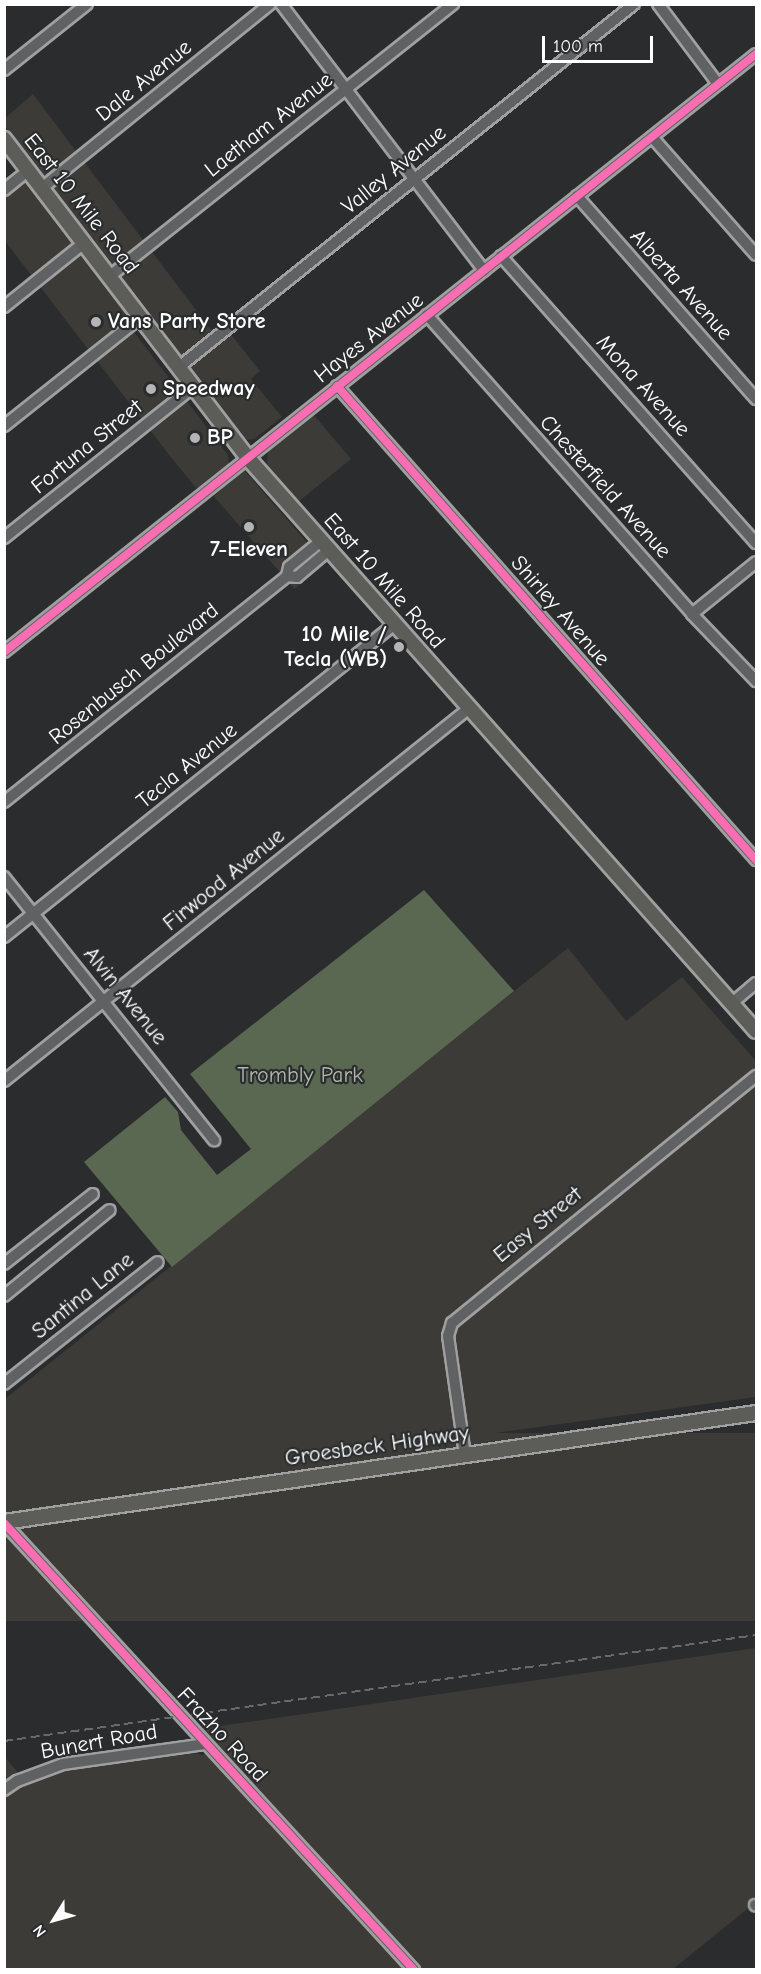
<!DOCTYPE html>
<html>
<head>
<meta charset="utf-8">
<style>
	body { margin:0 }
	#map { position:relative; width:761px; height:1974px; overflow:hidden; background:#2b2c2d; font-family:"Comic Neue",sans-serif }
	div>[style] { position:absolute }
	.built>* { inset:0; background:#3c3b38; transform-origin:0 0 }
	.green>* { inset:0; background:#5a6751 }
	.roads { filter:drop-shadow(2px 0 #a0a0a0) drop-shadow(-2px 0 #a0a0a0) drop-shadow(0 2px #a0a0a0) drop-shadow(0 -2px #a0a0a0) }
	.minor>* { height:10px; margin:-5px; padding:0 5px; transform-origin:5px; border-radius:5px; background:#606162 }
	.major>* { height:14px; margin:-7px; padding:0 7px; transform-origin:7px; border-radius:7px; background:#5c5d59 }
	.rail>* { height:2px; margin-top:-1px; transform-origin:0; background:repeating-linear-gradient(90deg,#686969 0 9px,transparent 0 13.5px) }
	.cycleway>* { height:8px; margin:-4px; padding:0 4px; transform-origin:4px; border-radius:4px; background:#f96db3 }
	.dots>* { width:16px; height:16px; translate:-50% -50%; box-sizing:border-box; border:3px solid #2a2d2e; border-radius:50% }
	span { translate:-50% -50%; white-space:nowrap; text-align:center; line-height:1.15; -webkit-text-stroke:4.5px #2a2d2e; paint-order:stroke }
	.street-label { font-size:22px; color:#fff }
	.poi-label { font-size:22px; color:#fff; font-weight:700 }
	.left { translate:0 -50%; text-align:left }
	.right { translate:-100% -50%; text-align:right }
	.park-label { font-size:22px; color:#b0b8ab }
	.frame { position:absolute; inset:0; border:6px solid #fff; pointer-events:none }
	.north { position:absolute; left:24px; top:1890px; width:60px; height:60px; -webkit-text-stroke:4px #2a2d2e; paint-order:stroke; rotate:233deg; font-size:16px; font-weight:700; line-height:24px; text-align:center; color:#fff }
	.north::after { content:''; display:block; margin:auto; width:21px; height:27px; background:#fff; clip-path:polygon(50% 0,100% 100%,50% 72%,0 100%) }
	.scale { position:absolute; left:542px; top:36px; width:111px; height:27px; box-sizing:border-box; border:3px solid #fff; border-top:0; padding-left:8px; font-size:18px; line-height:21px; white-space:nowrap; color:#fff; -webkit-text-stroke:4px #2a2d2e; paint-order:stroke }
</style>
</head>
<body>
<div id="map">
	<div class="built">
		<i style="clip-path:polygon(33px 94px,211px 330px,222px 323px,260px 371px,251px 379px,282px 417px,254px 439px,245px 440px,5px 129px,5px 118px)"></i>
		<i style="clip-path:polygon(27px 179px,125px 313px,124px 319px,228px 455px,229px 465px,202px 486px,196px 488px,170px 456px,5px 241px,5px 198px)"></i>
		<i style="clip-path:polygon(313px 414px,351px 459px,298px 502px,267px 464px,268px 449px)"></i>
		<i style="left:244px;top:470px;width:123px;height:40px;rotate:49deg"></i>
		<i style="clip-path:polygon(568px 948px,626px 1021px,682px 977px,756px 1061px,756px 1397px,5px 1501px,5px 1399px)"></i>
		<i style="left:756px;top:1433px;width:188px;height:760px;rotate:90deg"></i>
		<i style="clip-path:polygon(756px 1648px,756px 1902px,673px 1969px,5px 1969px,4px 1756px,27px 1783px,61px 1771px,188px 1752px,203px 1755px,215px 1745px,200px 1729px)"></i>
	</div>
	<div class="green">
		<i style="clip-path:polygon(424px 890px,514px 991px,172px 1267px,84px 1162px,165px 1097px,178px 1112px,181px 1130px,217px 1175px,251px 1149px,190px 1074px)"></i>
	</div>
	<div class="roads">
		<div class="minor">
			<i style="left:281px;top:4px;width:335px;rotate:52.7deg"></i>
			<i style="left:658px;top:4px;width:100px;rotate:53.1deg"></i>
			<i style="left:4px;top:70px;width:106px;rotate:-38.5deg"></i>
			<i style="left:652px;top:137px;width:157px;rotate:48.6deg"></i>
			<i style="left:42px;top:188px;width:293px;rotate:-38.9deg"></i>
			<i style="left:4px;top:190px;width:32px;rotate:-39deg"></i>
			<i style="left:577px;top:196px;width:271px;rotate:48.6deg"></i>
			<i style="left:501px;top:256px;width:384px;rotate:48.4deg"></i>
			<i style="left:110px;top:276px;width:438px;rotate:-38.4deg"></i>
			<i style="left:4px;top:307px;width:102px;rotate:-38.7deg"></i>
			<i style="left:427px;top:315px;width:400px;rotate:48.4deg"></i>
			<i style="left:692px;top:614px;width:93px;rotate:46.3deg"></i>
			<i style="left:179px;top:367px;width:582px;rotate:-38.58deg"></i>
			<i style="left:337px;top:386px;width:633px;rotate:48.52deg"></i>
			<i style="left:4px;top:426px;width:175px;rotate:-38.5deg"></i>
			<i style="left:4px;top:538px;width:242px;rotate:-38.6deg"></i>
			<i style="left:321px;top:541px;width:41px;rotate:140.9deg"></i>
			<i style="left:289px;top:567px;width:9px;rotate:103deg"></i>
			<i style="left:287px;top:576px;width:10px;rotate:6deg"></i>
			<i style="left:297px;top:577px;width:42px;rotate:-40.2deg"></i>
			<i style="left:692px;top:614px;width:82px;rotate:-39.1deg"></i>
			<i style="left:4px;top:652px;width:961px;rotate:-38.49deg"></i>
			<i style="left:4px;top:802px;width:362px;rotate:-38.6deg"></i>
			<i style="left:4px;top:877px;width:337px;rotate:51.4deg"></i>
			<i style="left:4px;top:937px;width:499px;rotate:-38.7deg"></i>
			<i style="left:732px;top:1003px;width:31px;rotate:-40deg"></i>
			<i style="left:4px;top:1081px;width:595px;rotate:-38.72deg"></i>
			<i style="left:4px;top:1264px;width:113px;rotate:-38.2deg"></i>
			<i style="left:4px;top:1296px;width:136px;rotate:-39.1deg"></i>
			<i style="left:4px;top:1384px;width:196px;rotate:-38.4deg"></i>
			<i style="left:465px;top:1455px;width:120px;rotate:-98.1deg"></i>
			<i style="left:448px;top:1336px;width:14px;rotate:-73deg"></i>
			<i style="left:452px;top:1323px;width:392px;rotate:-39.1deg"></i>
			<i style="left:4px;top:1523px;width:607px;rotate:47.47deg"></i>
			<i style="left:4px;top:1790px;width:16px;rotate:-35deg"></i>
			<i style="left:17px;top:1781px;width:49px;rotate:-20.3deg"></i>
			<i style="left:63px;top:1764px;width:143px;rotate:-8deg"></i>
			<i style="left:755px;top:1905px;width:1px;rotate:45deg"></i>
		</div>
		<div class="major">
			<i style="left:4px;top:139px;width:400px;rotate:52.6deg"></i>
			<i style="left:247px;top:457px;width:767px;rotate:48.43deg"></i>
			<i style="left:4px;top:1522px;width:760px;rotate:-8.25deg"></i>
		</div>
	</div>
	<div class="rail">
		<i style="left:4px;top:1741px;width:759px;rotate:-8.02deg"></i>
	</div>
	<div class="cycleway">
		<i style="left:337px;top:386px;width:633px;rotate:48.52deg"></i>
		<i style="left:4px;top:652px;width:961px;rotate:-38.49deg"></i>
		<i style="left:4px;top:1523px;width:607px;rotate:47.47deg"></i>
	</div>
	<div class="dots">
		<i style="left:96px;top:322px;background:#b5b5b6"></i>
		<i style="left:151px;top:389px;background:#b5b5b6"></i>
		<i style="left:195px;top:438px;background:#b5b5b6"></i>
		<i style="left:249px;top:527px;background:#b5b5b6"></i>
		<i style="left:399px;top:647px;background:#b5b5b6"></i>
	</div>
	<div class="street-label">
		<span style="left:144px;top:81px;rotate:-39deg">Dale Avenue</span>
		<span style="left:269px;top:125px;rotate:-38deg">Laetham Avenue</span>
		<span style="left:394px;top:170px;rotate:-39deg">Valley Avenue</span>
		<span style="left:81px;top:204px;rotate:52deg">East 10 Mile Road</span>
		<span style="left:681px;top:285px;rotate:48deg">Alberta Avenue</span>
		<span style="left:369px;top:338px;rotate:-38deg">Hayes Avenue</span>
		<span style="left:643px;top:386px;rotate:48deg">Mona Avenue</span>
		<span style="left:87px;top:447px;rotate:-39deg">Fortuna Street</span>
		<span style="left:605px;top:487px;rotate:48deg">Chesterfield Avenue</span>
		<span style="left:384px;top:581px;rotate:49deg">East 10 Mile Road</span>
		<span style="left:560px;top:611px;rotate:49deg">Shirley Avenue</span>
		<span style="left:134px;top:674px;rotate:-39deg">Rosenbusch Boulevard</span>
		<span style="left:187px;top:766px;rotate:-39deg">Tecla Avenue</span>
		<span style="left:224px;top:880px;rotate:-39deg">Firwood Avenue</span>
		<span style="left:125px;top:996px;rotate:51deg">Alvin Avenue</span>
		<span style="left:538px;top:1225px;rotate:-39deg">Easy Street</span>
		<span style="left:83px;top:1296px;rotate:-39deg">Santina Lane</span>
		<span style="left:377px;top:1446px;rotate:-8deg">Groesbeck Highway</span>
		<span style="left:222px;top:1735px;rotate:47deg">Frazho Road</span>
		<span style="left:99px;top:1742px;rotate:-10deg">Bunert Road</span>
	</div>
	<div class="poi-label">
		<span class="left" style="left:108px;top:322px">Vans Party Store</span>
		<span class="left" style="left:163px;top:389px">Speedway</span>
		<span class="left" style="left:207px;top:438px">BP</span>
		<span style="left:249px;top:550px">7-Eleven</span>
		<span class="right" style="left:387px;top:647px">10 Mile /<br>Tecla (WB)</span>
	</div>
	<div class="park-label">
		<span style="left:300px;top:1076px">Trombly Park</span>
	</div>
	<div class="frame"></div>
	<div class="north">N</div>
	<div class="scale">100 m</div>
</div>
</body>
</html>
